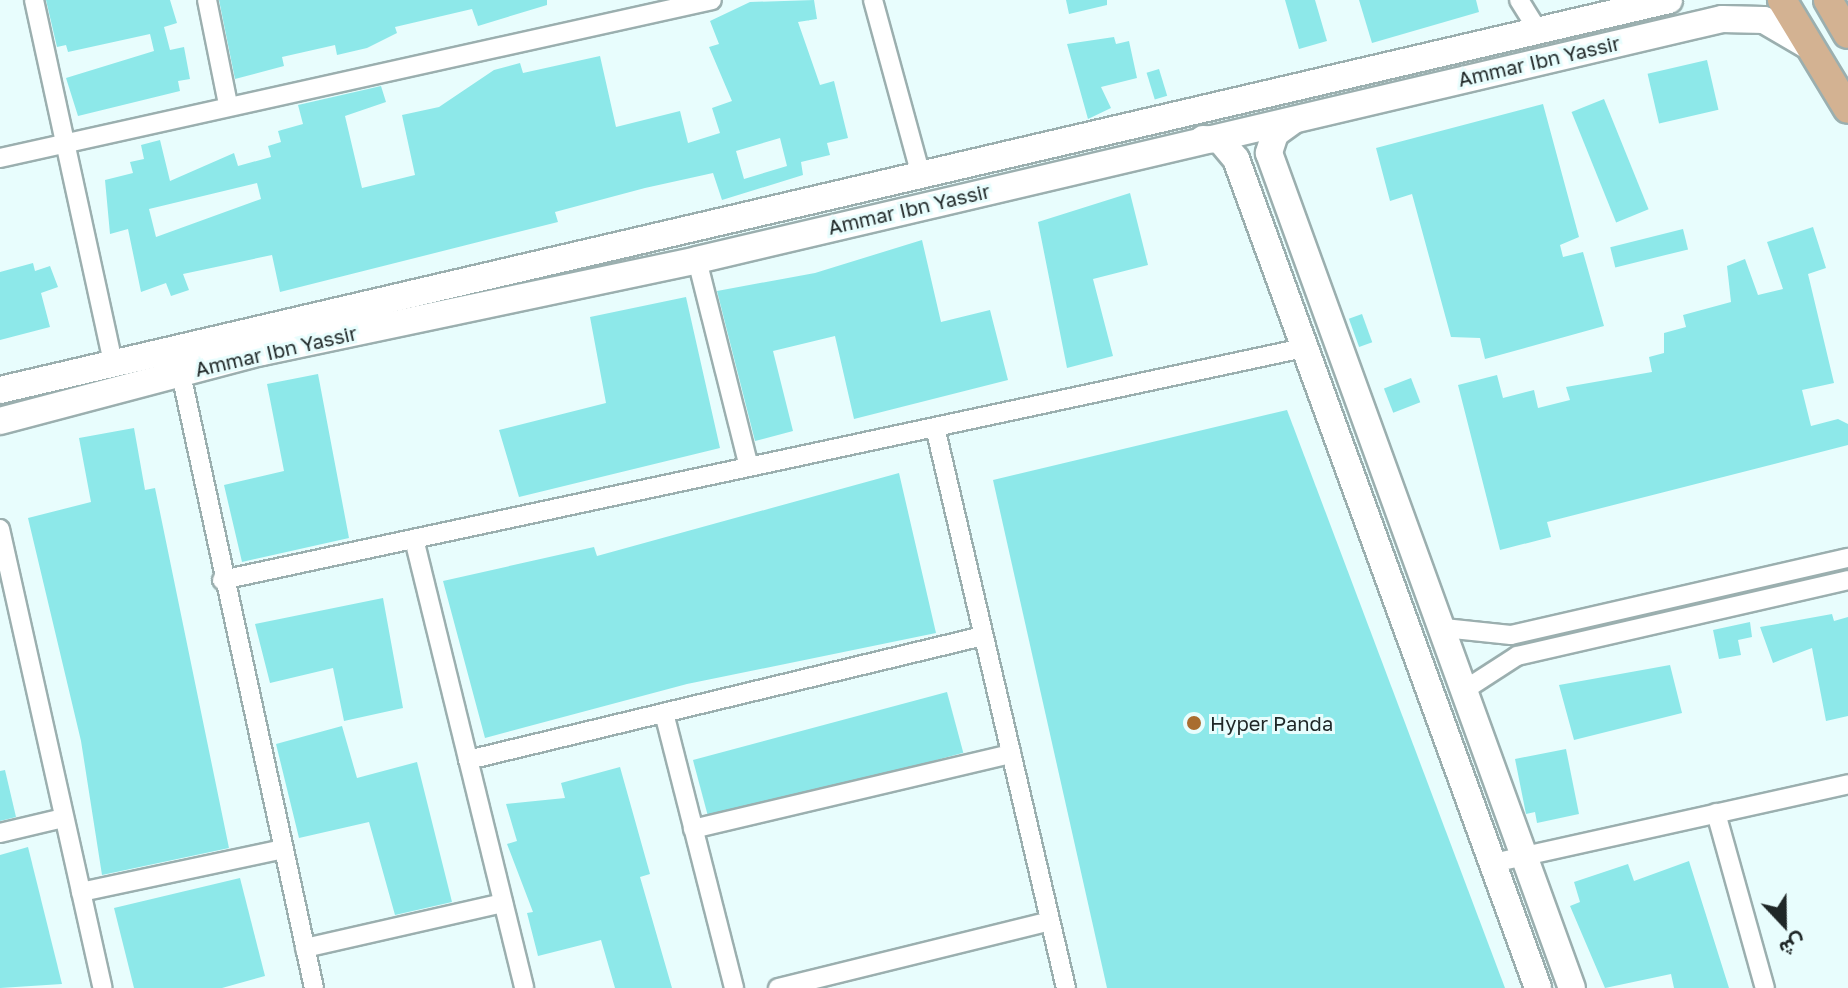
<!DOCTYPE html>
<html>
<head>
<meta charset="utf-8">
<style>
	body { margin:0 }
	#map { position:relative; width:1848px; height:988px; overflow:hidden; background:#e8fdfd; font-family:"Golos Text",Vazirmatn,sans-serif }
	div>[style] { position:absolute }
	.building>* { inset:0; background:#8de8e9; transform-origin:0 0 }
	.roads { filter:drop-shadow(2px 0 #9bafaf) drop-shadow(-2px 0 #9bafaf) drop-shadow(0 2px #9bafaf) drop-shadow(0 -2px #9bafaf) }
	.street>* { height:18px; margin:-9px; padding:0 9px; transform-origin:9px; border-radius:9px; background:#fff }
	.secondary>* { height:26px; margin:-13px; padding:0 13px; transform-origin:13px; border-radius:13px; background:#fff }
	.primary>* { height:28px; margin:-14px; padding:0 14px; transform-origin:14px; border-radius:14px; background:#d3b292 }
	.dots>* { width:22px; height:22px; translate:-50% -50%; box-sizing:border-box; border:4px solid #e8fdfd; border-radius:50% }
	span { translate:-50% -50%; white-space:nowrap; text-align:center; line-height:1.15; -webkit-text-stroke:6px #e8fdfd; paint-order:stroke }
	.street-label { font-size:20px; color:#1f2727 }
	.poi-label { font-size:20px; color:#1f2727 }
	.left { translate:0 -50%; text-align:left }
	.north { position:absolute; left:1744px; top:884px; width:80px; height:80px; -webkit-text-stroke:6px #e8fdfd; paint-order:stroke; rotate:158deg; font-size:22px; font-weight:700; line-height:32px; text-align:center; color:#1f2727 }
	.north::after { content:''; display:block; margin:auto; width:28px; height:36px; background:#1f2727; clip-path:polygon(50% 0,100% 100%,50% 72%,0 100%) }
</style>
</head>
<body>
<div id="map">
	<div class="building">
		<i style="clip-path:polygon(46px 0,170px 0,177px 23px,164px 27px,170px 50px,184px 47px,190px 79px,178px 81px,180px 91px,78px 116px,66px 78px,154px 51px,150px 34px,68px 52px,66px 45px,57px 47px)"></i>
		<i style="clip-path:polygon(219px 0,547px 0,547px 5px,478px 26px,472px 9px,395px 27px,397px 33px,367px 48px,337px 55px,335px 45px,282px 57px,284px 66px,235px 79px)"></i>
		<i style="clip-path:polygon(evenodd,814px 0,817px 19px,798px 22px,820px 85px,834px 81px,848px 138px,827px 143px,830px 155px,801px 162px,803px 175px,722px 200px,713px 173px,645px 188px,555px 212px,558px 222px,280px 292px,272px 255px,183px 274px,189px 290px,171px 296px,166px 283px,141px 292px,128px 229px,110px 234px,105px 180px,133px 173px,130px 162px,144px 159px,141px 145px,160px 140px,170px 181px,234px 153px,238px 166px,271px 157px,268px 146px,281px 142px,278px 131px,303px 124px,298px 105px,381px 86px,386px 102px,345px 116px,362px 188px,415px 175px,402px 115px,439px 107px,494px 70px,520px 63px,523px 73px,600px 56px,616px 127px,680px 111px,688px 143px,720px 133px,712px 108px,732px 101px,709px 47px,719px 44px,710px 21px,750px 2px,814px 0,780px 138px,787px 166px,744px 179px,736px 151px,780px 138px,814px 0,257px 183px,261px 199px,156px 237px,149px 209px,257px 183px)"></i>
		<i style="clip-path:polygon(1066px 0,1107px 0,1107px 5px,1069px 14px)"></i>
		<i style="clip-path:polygon(1285px 0,1315px 0,1327px 41px,1299px 49px)"></i>
		<i style="clip-path:polygon(1359px 0,1476px 0,1479px 12px,1372px 43px)"></i>
		<i style="clip-path:polygon(1114px 37px,1116px 44px,1129px 41px,1137px 78px,1101px 87px,1111px 108px,1088px 119px,1067px 44px)"></i>
		<i style="left:1707px;top:60px;width:51px;height:61px;rotate:77deg"></i>
		<i style="left:1159px;top:69px;width:28px;height:13px;rotate:73deg"></i>
		<i style="left:1604px;top:99px;width:119px;height:35px;rotate:68deg"></i>
		<i style="clip-path:polygon(1543px 104px,1579px 237px,1560px 245px,1563px 257px,1583px 252px,1604px 326px,1485px 359px,1480px 338px,1451px 337px,1412px 194px,1390px 201px,1376px 148px)"></i>
		<i style="clip-path:polygon(1130px 193px,1148px 265px,1093px 279px,1113px 356px,1067px 368px,1038px 222px)"></i>
		<i style="clip-path:polygon(1813px 227px,1826px 268px,1808px 274px,1834px 383px,1802px 390px,1811px 426px,1838px 419px,1848px 424px,1848px 445px,1547px 522px,1551px 537px,1500px 550px,1458px 385px,1497px 375px,1503px 398px,1534px 390px,1538px 408px,1570px 400px,1566px 387px,1652px 372px,1649px 357px,1664px 353px,1664px 333px,1686px 327px,1683px 315px,1731px 302px,1727px 266px,1745px 259px,1758px 295px,1783px 289px,1767px 242px)"></i>
		<i style="left:1683px;top:229px;width:21px;height:75px;rotate:76deg"></i>
		<i style="clip-path:polygon(922px 240px,941px 322px,990px 310px,1008px 380px,854px 419px,835px 336px,773px 351px,793px 431px,755px 441px,717px 291px,815px 273px)"></i>
		<i style="clip-path:polygon(33px 263px,35px 271px,50px 266px,58px 287px,41px 293px,50px 327px,0 340px,0 272px)"></i>
		<i style="clip-path:polygon(686px 297px,720px 448px,519px 497px,499px 430px,606px 403px,590px 317px)"></i>
		<i style="left:1362px;top:314px;width:30px;height:14px;rotate:70deg"></i>
		<i style="clip-path:polygon(318px 374px,349px 538px,242px 562px,224px 485px,284px 471px,267px 384px)"></i>
		<i style="left:1411px;top:378px;width:26px;height:29px;rotate:69deg"></i>
		<i style="clip-path:polygon(1287px 410px,1505px 988px,1107px 988px,993px 480px)"></i>
		<i style="clip-path:polygon(134px 428px,145px 490px,155px 488px,229px 848px,102px 875px,81px 741px,28px 518px,91px 502px,79px 438px)"></i>
		<i style="clip-path:polygon(899px 473px,936px 633px,687px 684px,485px 738px,443px 581px,594px 547px,597px 556px)"></i>
		<i style="clip-path:polygon(383px 598px,403px 708px,344px 721px,333px 668px,270px 683px,255px 624px)"></i>
		<i style="clip-path:polygon(1832px 614px,1834px 621px,1848px 617px,1848px 716px,1826px 721px,1812px 648px,1773px 663px,1760px 627px)"></i>
		<i style="clip-path:polygon(1750px 622px,1752px 637px,1738px 640px,1741px 655px,1719px 659px,1713px 630px)"></i>
		<i style="clip-path:polygon(1670px 665px,1682px 713px,1574px 740px,1559px 685px)"></i>
		<i style="left:947px;top:692px;width:63px;height:263px;rotate:75deg"></i>
		<i style="clip-path:polygon(342px 726px,357px 778px,417px 762px,452px 902px,395px 915px,369px 822px,299px 838px,276px 744px)"></i>
		<i style="clip-path:polygon(1566px 749px,1579px 814px,1537px 823px,1535px 812px,1526px 814px,1515px 759px)"></i>
		<i style="clip-path:polygon(620px 767px,650px 874px,640px 877px,672px 988px,615px 988px,601px 940px,538px 956px,527px 913px,533px 912px,507px 844px,517px 841px,506px 804px,565px 798px,561px 783px)"></i>
		<i style="clip-path:polygon(5px 770px,16px 817px,0 821px,0 771px)"></i>
		<i style="clip-path:polygon(28px 847px,62px 984px,0 988px,0 855px)"></i>
		<i style="clip-path:polygon(1689px 861px,1729px 988px,1674px 988px,1671px 974px,1605px 988px,1570px 906px,1580px 902px,1574px 882px,1628px 864px,1634px 881px)"></i>
		<i style="clip-path:polygon(240px 878px,265px 976px,222px 988px,134px 988px,114px 908px)"></i>
	</div>
	<div class="roads">
		<div class="street">
			<i style="left:34px;top:0;width:370px;rotate:77.7deg"></i>
			<i style="left:207px;top:0;width:106px;rotate:78.6deg"></i>
			<i style="left:873px;top:0;width:178px;rotate:74.7deg"></i>
			<i style="left:1519px;top:0;width:36px;rotate:58deg"></i>
			<i style="left:0;top:158px;width:729px;rotate:-12.51deg"></i>
			<i style="left:697px;top:260px;width:213px;rotate:75.9deg"></i>
			<i style="left:181px;top:374px;width:628px;rotate:77.78deg"></i>
			<i style="left:935px;top:427px;width:576px;rotate:76.86deg"></i>
			<i style="left:0;top:529px;width:470px;rotate:77.4deg"></i>
			<i style="left:414px;top:539px;width:462px;rotate:76.2deg"></i>
			<i style="left:222px;top:580px;width:1111px;rotate:-12.11deg"></i>
			<i style="left:1444px;top:628px;width:67px;rotate:6deg"></i>
			<i style="left:1511px;top:635px;width:346px;rotate:-12.9deg"></i>
			<i style="left:1466px;top:689px;width:61px;rotate:-32.9deg"></i>
			<i style="left:1517px;top:656px;width:340px;rotate:-12.9deg"></i>
			<i style="left:664px;top:713px;width:284px;rotate:75.7deg"></i>
			<i style="left:468px;top:760px;width:530px;rotate:-13.54deg"></i>
			<i style="left:1716px;top:813px;width:182px;rotate:74.4deg"></i>
			<i style="left:693px;top:829px;width:327px;rotate:-13.3deg"></i>
			<i style="left:0;top:833px;width:65px;rotate:-13.4deg"></i>
			<i style="left:1493px;top:863px;width:364px;rotate:-12.5deg"></i>
			<i style="left:81px;top:892px;width:207px;rotate:-12deg"></i>
			<i style="left:305px;top:948px;width:203px;rotate:-12.8deg"></i>
			<i style="left:778px;top:988px;width:280px;rotate:-13.8deg"></i>
		</div>
		<div class="secondary">
			<i style="left:1294px;top:120px;width:24px;rotate:144deg"></i>
			<i style="left:1275px;top:134px;width:20px;rotate:108deg"></i>
			<i style="left:1269px;top:153px;width:888px;rotate:70.06deg"></i>
			<i style="left:1203px;top:139px;width:17px;rotate:3deg"></i>
			<i style="left:1220px;top:140px;width:25px;rotate:50deg"></i>
			<i style="left:1236px;top:159px;width:882px;rotate:69.98deg"></i>
			<i style="left:0;top:390px;width:1714px;rotate:-13.15deg"></i>
			<i style="left:0;top:421px;width:271px;rotate:-14.8deg"></i>
			<i style="left:262px;top:352px;width:445px;rotate:-11.9deg"></i>
			<i style="left:697px;top:260px;width:1053px;rotate:-13.23deg"></i>
			<i style="left:1722px;top:19px;width:42px;rotate:1.4deg"></i>
			<i style="left:1764px;top:20px;width:53px;rotate:30.4deg"></i>
		</div>
		<div class="primary">
			<i style="left:1782px;top:0;width:127px;rotate:58.8deg"></i>
			<i style="left:1828px;top:0;width:39px;rotate:60deg"></i>
		</div>
	</div>
	<div class="dots">
		<i style="left:1194px;top:723px;background:#a96d30"></i>
	</div>
	<div class="street-label">
		<span style="left:1539px;top:61px;rotate:-13deg">Ammar Ibn Yassir</span>
		<span style="left:909px;top:209px;rotate:-13deg">Ammar Ibn Yassir</span>
		<span style="left:276px;top:351px;rotate:-13deg">Ammar Ibn Yassir</span>
	</div>
	<div class="poi-label">
		<span class="left" style="left:1210px;top:723px">Hyper Panda</span>
	</div>
	<div class="north">ش</div>
</div>
</body>
</html>
